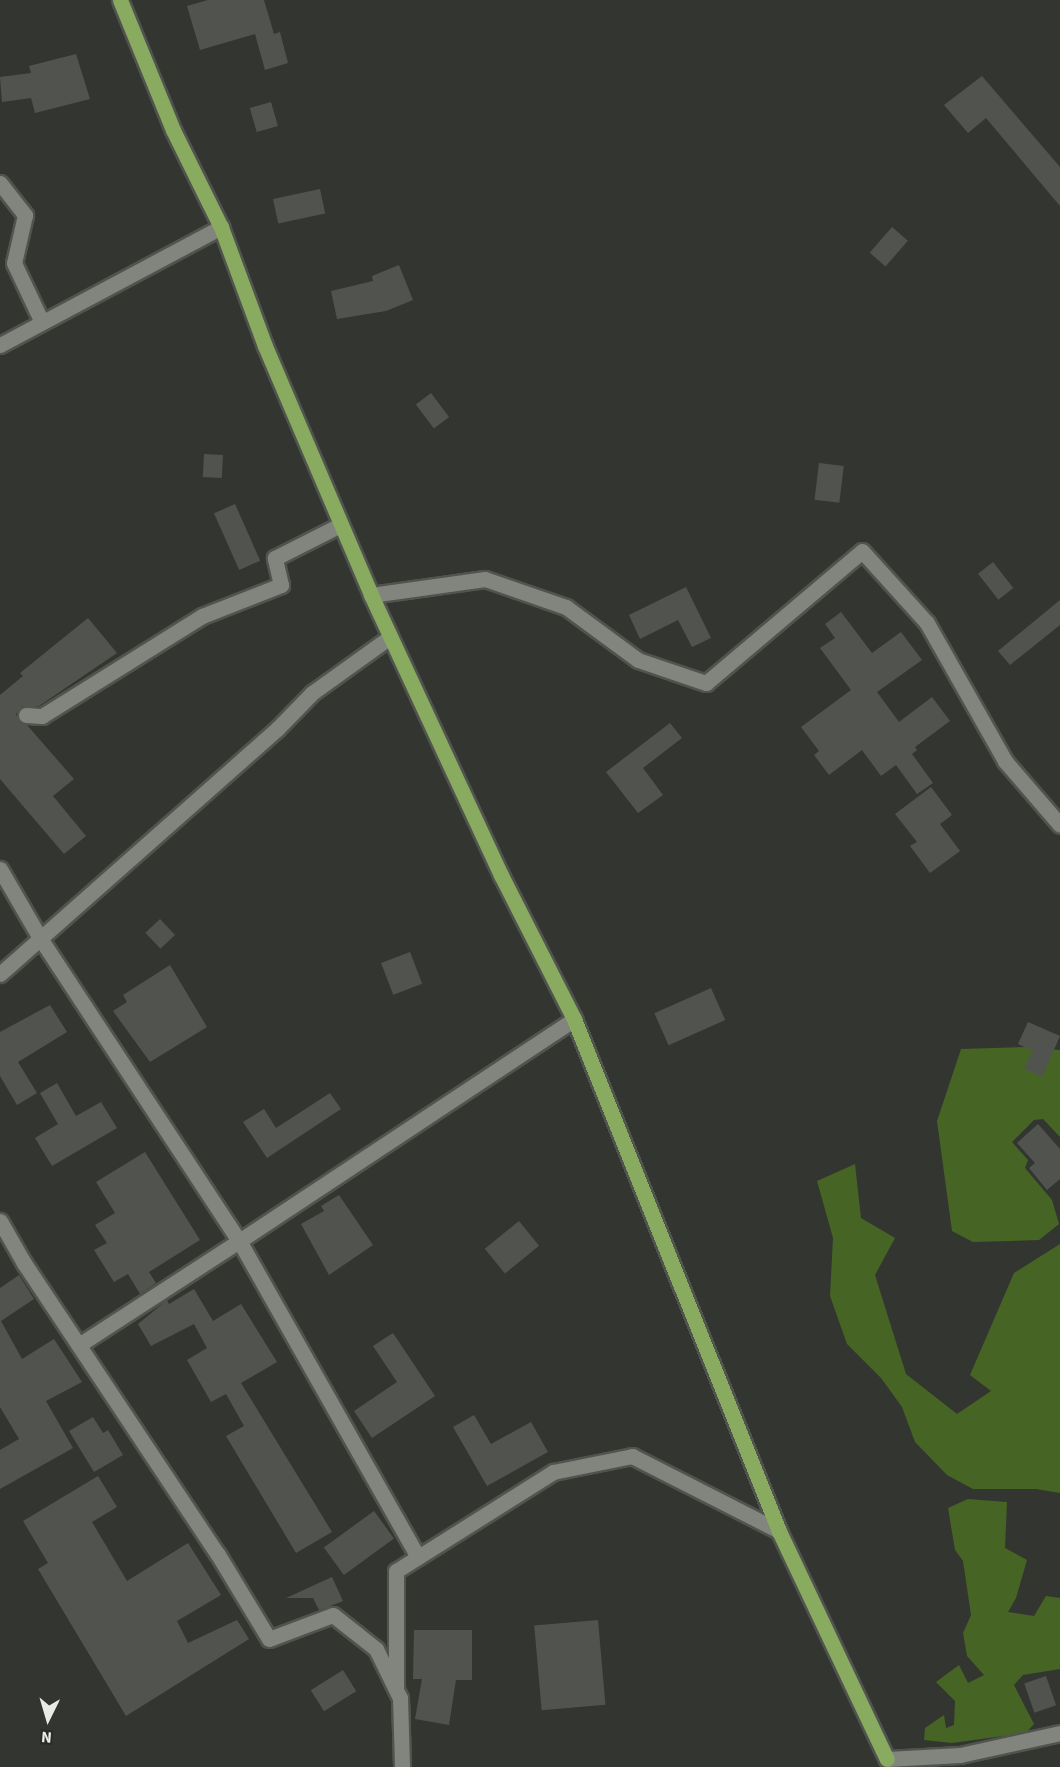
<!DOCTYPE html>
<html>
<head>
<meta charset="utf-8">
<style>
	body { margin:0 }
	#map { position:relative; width:1060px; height:1767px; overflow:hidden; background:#333630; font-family:"Source Sans 3",sans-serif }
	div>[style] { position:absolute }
	.green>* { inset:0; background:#466423 }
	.building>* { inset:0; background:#51544e; transform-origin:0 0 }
	.roads { filter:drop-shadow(2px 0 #51534e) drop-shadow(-2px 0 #51534e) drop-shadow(0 2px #51534e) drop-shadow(0 -2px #51534e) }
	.street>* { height:15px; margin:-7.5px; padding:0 7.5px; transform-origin:7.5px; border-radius:7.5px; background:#81857e }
	.primary>* { height:15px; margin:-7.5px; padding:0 7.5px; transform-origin:7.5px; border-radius:7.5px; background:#88ab5f }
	span { translate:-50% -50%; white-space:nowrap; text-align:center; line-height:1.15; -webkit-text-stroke:4.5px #292c26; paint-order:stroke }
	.north { position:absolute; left:18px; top:1689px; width:60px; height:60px; -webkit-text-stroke:4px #292c26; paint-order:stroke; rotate:185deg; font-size:16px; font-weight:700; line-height:24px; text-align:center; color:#e9ebe7 }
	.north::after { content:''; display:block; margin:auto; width:21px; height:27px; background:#e9ebe7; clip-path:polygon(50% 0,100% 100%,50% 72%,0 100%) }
</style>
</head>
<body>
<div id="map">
	<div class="green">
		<i style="clip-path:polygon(1026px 1047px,1060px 1050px,1060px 1137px,1043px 1119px,1034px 1120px,1012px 1142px,1028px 1160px,1025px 1168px,1052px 1200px,1059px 1224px,1039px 1240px,973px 1242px,952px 1231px,937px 1121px,961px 1049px)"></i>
		<i style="clip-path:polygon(855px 1164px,861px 1218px,895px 1238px,875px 1275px,906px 1374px,957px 1414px,991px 1391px,970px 1375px,1014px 1273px,1060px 1244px,1060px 1493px,1036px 1489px,973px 1489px,947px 1475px,915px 1442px,902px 1407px,881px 1378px,847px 1344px,830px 1296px,833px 1238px,817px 1181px)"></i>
		<i style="clip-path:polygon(968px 1499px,1007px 1502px,1005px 1548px,1027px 1560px,1016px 1598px,1008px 1612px,1034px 1616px,1046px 1596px,1060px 1598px,1060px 1669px,1023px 1675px,1014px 1685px,1034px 1724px,1026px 1733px,952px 1743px,924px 1740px,925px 1728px,944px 1715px,946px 1728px,954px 1725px,955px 1701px,936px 1682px,959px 1665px,968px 1683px,984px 1675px,967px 1656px,963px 1633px,971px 1615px,963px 1561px,955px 1550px,948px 1508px)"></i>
	</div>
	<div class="building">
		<i style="clip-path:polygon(208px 0,264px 0,274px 34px,280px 32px,288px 63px,265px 70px,255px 34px,200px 50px,187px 6px)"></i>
		<i style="clip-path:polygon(76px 54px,90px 99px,35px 113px,31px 98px,2px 102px,0 77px,31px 73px,29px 66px)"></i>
		<i style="clip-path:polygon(982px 76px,1060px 167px,1060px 206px,986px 118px,968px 133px,944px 105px)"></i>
		<i style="left:271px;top:102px;width:25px;height:22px;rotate:74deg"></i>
		<i style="left:320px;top:189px;width:25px;height:48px;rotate:78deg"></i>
		<i style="left:892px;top:227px;width:21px;height:34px;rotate:41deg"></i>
		<i style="clip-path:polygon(399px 265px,413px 300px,386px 311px,337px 319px,331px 291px,373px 281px,372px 276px)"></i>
		<i style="left:431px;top:393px;width:30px;height:19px;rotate:53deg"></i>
		<i style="left:204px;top:454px;width:19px;height:23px;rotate:3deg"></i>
		<i style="left:819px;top:463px;width:25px;height:37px;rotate:7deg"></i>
		<i style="left:235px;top:504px;width:62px;height:23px;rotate:66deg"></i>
		<i style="left:993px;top:562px;width:33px;height:19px;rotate:52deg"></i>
		<i style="clip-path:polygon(686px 587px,711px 638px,692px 647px,678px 620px,640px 639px,629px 615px)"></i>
		<i style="clip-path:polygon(1060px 600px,1060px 625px,1010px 665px,998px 651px)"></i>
		<i style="clip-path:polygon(841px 612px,872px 653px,901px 632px,922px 660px,877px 692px,899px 722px,932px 697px,950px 721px,915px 747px,917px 750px,912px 754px,933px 783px,917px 794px,896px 765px,881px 776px,862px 750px,829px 775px,814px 755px,819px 751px,801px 727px,851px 690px,820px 648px,835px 638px,825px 624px)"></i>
		<i style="clip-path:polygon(88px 618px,117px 653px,39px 706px,22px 706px,16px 714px,18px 720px,27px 725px,74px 779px,53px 796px,86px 836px,64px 854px,0 779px,0 695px,23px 676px,20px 673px)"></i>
		<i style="clip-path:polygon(670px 723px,682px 738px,643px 768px,663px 795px,638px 813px,606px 772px)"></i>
		<i style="clip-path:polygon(931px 787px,952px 815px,940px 824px,960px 851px,930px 873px,910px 846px,917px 842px,895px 814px)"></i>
		<i style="left:160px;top:919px;width:22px;height:20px;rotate:47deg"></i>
		<i style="left:410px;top:952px;width:34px;height:31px;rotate:69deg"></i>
		<i style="clip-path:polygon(170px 965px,207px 1027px,150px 1062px,113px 1011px,127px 1002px,123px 995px)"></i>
		<i style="left:711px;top:988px;width:35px;height:62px;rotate:66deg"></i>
		<i style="clip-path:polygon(50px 1005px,67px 1032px,18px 1062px,37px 1093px,17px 1105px,0 1076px,0 1032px)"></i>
		<i style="clip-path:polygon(1028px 1022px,1060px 1036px,1042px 1077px,1024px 1068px,1033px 1051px,1018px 1044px)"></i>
		<i style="clip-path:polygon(57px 1083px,76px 1116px,101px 1102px,117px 1128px,52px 1166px,35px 1138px,58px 1124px,40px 1093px)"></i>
		<i style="clip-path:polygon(330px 1093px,341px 1109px,267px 1158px,243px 1122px,264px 1109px,276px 1128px)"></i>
		<i style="clip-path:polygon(1038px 1124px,1060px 1149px,1060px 1179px,1047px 1190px,1029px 1168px,1035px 1163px,1017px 1143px)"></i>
		<i style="clip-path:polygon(145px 1152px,200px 1240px,149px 1272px,156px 1283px,140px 1294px,128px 1274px,114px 1282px,94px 1250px,107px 1243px,95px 1225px,115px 1213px,96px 1182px)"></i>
		<i style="clip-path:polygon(339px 1195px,373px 1245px,329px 1275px,301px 1224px,324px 1211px,321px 1206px)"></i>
		<i style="left:519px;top:1221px;width:32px;height:44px;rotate:51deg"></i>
		<i style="clip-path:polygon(19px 1275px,34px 1299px,1px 1321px,22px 1359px,54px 1339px,82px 1382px,46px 1401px,73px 1448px,0 1489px,0 1450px,19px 1439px,0 1407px,0 1288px)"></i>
		<i style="clip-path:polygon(194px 1289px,213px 1321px,241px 1304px,277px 1362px,241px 1383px,332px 1532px,296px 1553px,226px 1436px,244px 1426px,226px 1394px,211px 1402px,187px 1360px,207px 1348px,194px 1324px,151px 1346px,138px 1324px,167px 1300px,169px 1304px)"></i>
		<i style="clip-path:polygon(393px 1333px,435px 1396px,372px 1438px,354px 1411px,397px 1382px,373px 1346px)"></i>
		<i style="clip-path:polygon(474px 1415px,491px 1444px,531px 1422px,548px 1452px,487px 1486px,453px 1427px)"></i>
		<i style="clip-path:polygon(93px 1417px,103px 1433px,108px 1430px,123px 1455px,94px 1472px,69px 1431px)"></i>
		<i style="clip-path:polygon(98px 1476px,117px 1507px,92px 1522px,127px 1581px,188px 1543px,221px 1595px,177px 1621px,188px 1643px,237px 1620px,249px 1639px,126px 1716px,38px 1569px,48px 1563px,23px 1521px)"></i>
		<i style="left:374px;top:1511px;width:34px;height:62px;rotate:54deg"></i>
		<i style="clip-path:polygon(332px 1577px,343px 1601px,333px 1605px,319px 1610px,313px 1598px,286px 1598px)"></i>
		<i style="left:598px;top:1620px;width:85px;height:64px;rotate:85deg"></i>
		<i style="clip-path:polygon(414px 1630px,472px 1630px,472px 1680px,456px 1680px,449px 1725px,415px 1719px,422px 1679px,413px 1679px)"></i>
		<i style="left:343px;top:1670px;width:25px;height:38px;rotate:58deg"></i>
		<i style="left:1046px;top:1676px;width:31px;height:23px;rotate:71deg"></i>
	</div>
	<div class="roads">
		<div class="street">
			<i style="left:0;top:183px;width:41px;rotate:52deg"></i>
			<i style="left:25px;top:215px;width:49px;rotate:102.9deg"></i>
			<i style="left:14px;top:263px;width:63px;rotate:64.7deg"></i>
			<i style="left:0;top:345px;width:251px;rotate:-28.1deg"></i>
			<i style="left:371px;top:595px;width:115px;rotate:-8deg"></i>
			<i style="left:485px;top:579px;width:86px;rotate:19.1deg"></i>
			<i style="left:566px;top:607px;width:89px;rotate:36.4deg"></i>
			<i style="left:638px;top:660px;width:72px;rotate:18.7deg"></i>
			<i style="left:706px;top:683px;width:204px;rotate:-40.2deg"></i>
			<i style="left:862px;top:551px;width:97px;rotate:47.9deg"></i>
			<i style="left:927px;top:623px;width:159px;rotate:60.5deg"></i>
			<i style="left:1005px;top:761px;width:84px;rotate:49.3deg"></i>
			<i style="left:26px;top:715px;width:16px;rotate:4deg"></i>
			<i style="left:42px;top:716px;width:189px;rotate:-32deg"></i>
			<i style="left:202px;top:616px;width:85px;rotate:-21.4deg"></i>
			<i style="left:281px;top:585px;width:28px;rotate:-103deg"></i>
			<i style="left:275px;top:558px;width:73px;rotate:-26.9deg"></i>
			<i style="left:0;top:869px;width:80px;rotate:59.9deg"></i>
			<i style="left:40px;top:938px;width:363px;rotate:56.7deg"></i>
			<i style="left:239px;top:1241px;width:191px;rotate:147deg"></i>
			<i style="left:0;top:974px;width:370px;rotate:-41.5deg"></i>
			<i style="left:277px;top:729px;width:50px;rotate:-45.8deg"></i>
			<i style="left:312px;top:693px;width:96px;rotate:-35.7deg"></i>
			<i style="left:0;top:1221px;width:48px;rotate:60.3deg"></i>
			<i style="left:24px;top:1263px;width:348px;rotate:56.4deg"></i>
			<i style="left:217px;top:1553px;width:100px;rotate:58.8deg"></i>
			<i style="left:269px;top:1639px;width:68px;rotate:-20.6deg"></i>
			<i style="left:333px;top:1615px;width:55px;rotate:38.3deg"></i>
			<i style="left:376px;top:1649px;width:55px;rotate:63.9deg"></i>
			<i style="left:400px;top:1698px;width:69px;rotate:88.3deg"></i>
			<i style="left:418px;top:1557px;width:363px;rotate:-119.5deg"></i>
			<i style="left:239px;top:1241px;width:402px;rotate:-33.5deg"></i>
			<i style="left:396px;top:1687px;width:116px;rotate:-90deg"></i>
			<i style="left:396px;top:1571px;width:186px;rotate:-32.2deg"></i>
			<i style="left:553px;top:1472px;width:81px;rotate:-11.4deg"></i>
			<i style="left:632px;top:1456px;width:165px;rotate:27deg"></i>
			<i style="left:887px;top:1759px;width:73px;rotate:-3.1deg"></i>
			<i style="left:960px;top:1755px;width:102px;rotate:-12.4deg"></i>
		</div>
		<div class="primary">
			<i style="left:120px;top:0;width:140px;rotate:67.8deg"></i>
			<i style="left:173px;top:130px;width:108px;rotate:63.7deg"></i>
			<i style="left:221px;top:227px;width:127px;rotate:69.7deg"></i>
			<i style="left:265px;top:346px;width:271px;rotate:66.9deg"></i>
			<i style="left:371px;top:595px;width:309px;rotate:65.1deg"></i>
			<i style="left:501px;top:875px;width:161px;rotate:63.1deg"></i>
			<i style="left:574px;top:1019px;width:552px;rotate:68.18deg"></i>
			<i style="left:779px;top:1531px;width:252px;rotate:64.7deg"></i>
		</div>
	</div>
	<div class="north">N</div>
</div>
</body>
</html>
